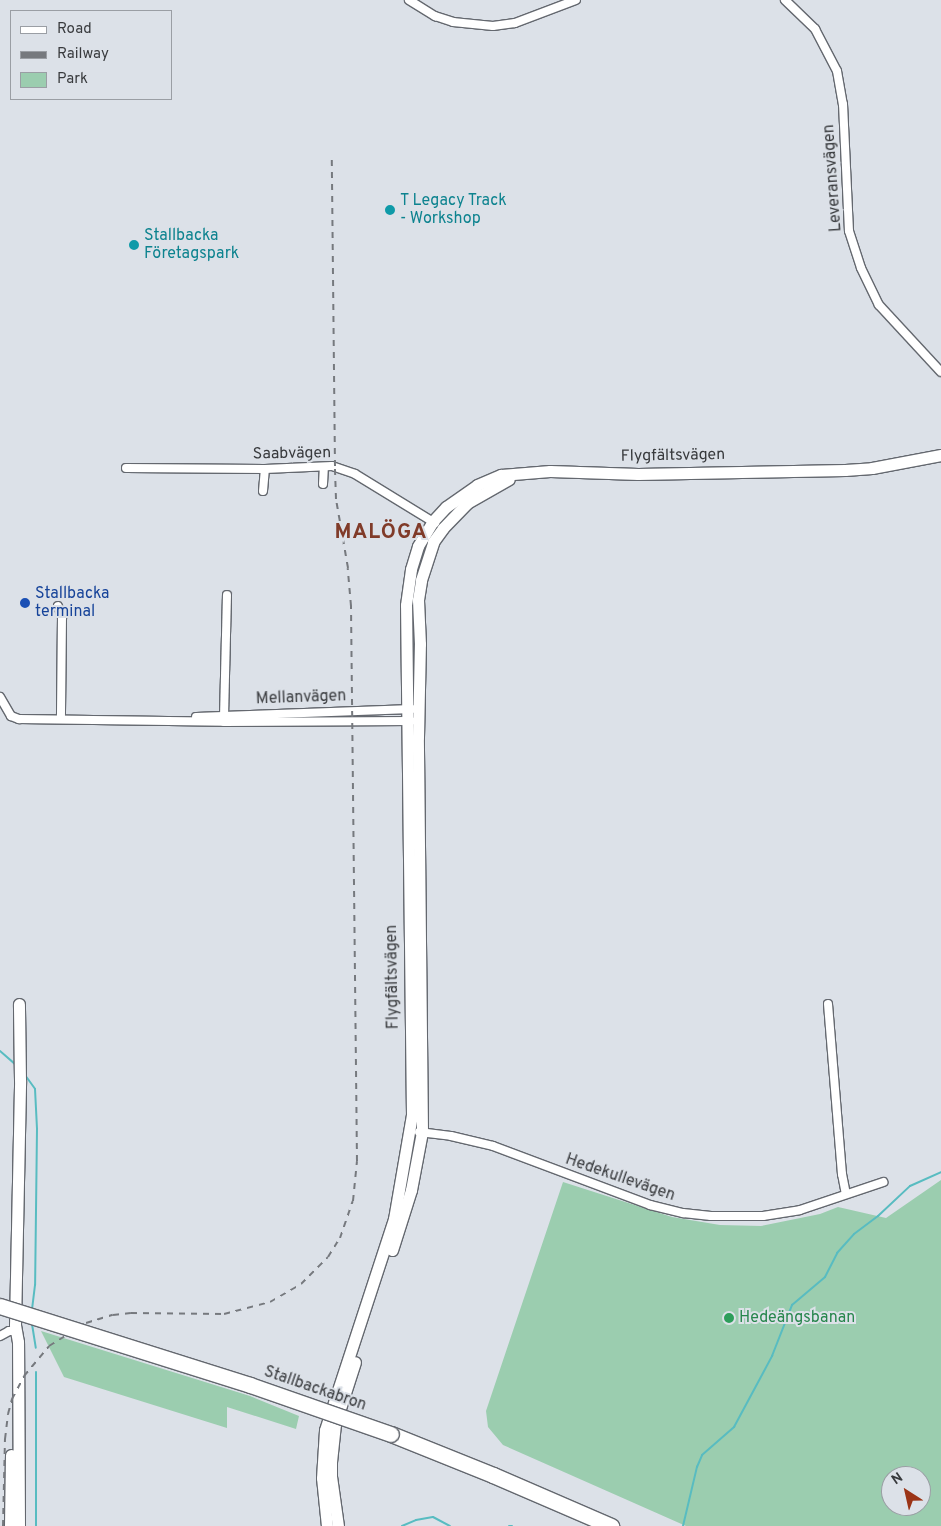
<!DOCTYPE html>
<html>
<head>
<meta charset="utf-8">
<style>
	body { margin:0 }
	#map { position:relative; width:941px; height:1526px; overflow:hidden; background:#dce1e8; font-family:Overpass,sans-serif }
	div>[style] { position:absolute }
	.green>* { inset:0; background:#9bcdaf }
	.stream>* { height:2px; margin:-1px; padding:0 1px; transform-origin:1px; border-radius:1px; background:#58bcc1 }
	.roads { filter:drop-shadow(1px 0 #64686f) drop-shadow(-1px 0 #64686f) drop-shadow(0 1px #64686f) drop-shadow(0 -1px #64686f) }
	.street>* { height:8px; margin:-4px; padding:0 4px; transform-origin:4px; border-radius:4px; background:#fff }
	.secondary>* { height:11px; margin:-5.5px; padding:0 5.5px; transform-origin:5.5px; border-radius:5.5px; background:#fff }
	.highway>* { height:15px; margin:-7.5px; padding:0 7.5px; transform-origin:7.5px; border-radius:7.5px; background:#fff }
	.rail>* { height:2px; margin-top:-1px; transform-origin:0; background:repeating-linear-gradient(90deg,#76797e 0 6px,transparent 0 12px) }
	.bridges { filter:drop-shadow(1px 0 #64686f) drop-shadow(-1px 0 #64686f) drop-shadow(0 1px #64686f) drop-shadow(0 -1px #64686f) }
	.highway-bridge>* { height:15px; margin:-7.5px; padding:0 7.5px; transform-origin:7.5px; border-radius:7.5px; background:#fff }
	.dots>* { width:14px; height:14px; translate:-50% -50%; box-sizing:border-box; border:2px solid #dce1e8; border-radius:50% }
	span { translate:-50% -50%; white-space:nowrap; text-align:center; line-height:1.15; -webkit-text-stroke:4px #dce1e8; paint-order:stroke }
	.street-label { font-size:16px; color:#383a3d }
	.culture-label { font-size:16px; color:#0d838f }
	.left { translate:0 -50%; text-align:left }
	.transit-label { font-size:16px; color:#164399 }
	.leisure-label { font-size:16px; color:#27864d }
	.district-label { font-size:21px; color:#803b29; font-weight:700; letter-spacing:1px }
	.legend { position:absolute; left:10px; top:10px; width:162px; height:90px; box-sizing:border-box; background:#dce1e8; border:1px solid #9a9ea4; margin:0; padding:6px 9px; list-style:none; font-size:15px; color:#383a3d }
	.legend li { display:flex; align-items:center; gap:10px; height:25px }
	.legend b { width:25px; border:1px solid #9a9ea4 }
	.north { position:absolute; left:881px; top:1466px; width:50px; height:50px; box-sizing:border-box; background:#dce1e8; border:1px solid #9a9ea4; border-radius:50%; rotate:325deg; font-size:14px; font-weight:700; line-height:20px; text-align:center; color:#383a3d }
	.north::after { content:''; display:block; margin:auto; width:18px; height:22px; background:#9b3416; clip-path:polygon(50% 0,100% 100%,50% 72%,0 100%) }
</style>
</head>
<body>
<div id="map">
	<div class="green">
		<i style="clip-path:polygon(evenodd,941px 1180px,941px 1526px,686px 1526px,503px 1445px,488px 1427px,486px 1411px,563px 1182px,672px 1217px,720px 1225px,761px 1226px,820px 1214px,838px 1207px,886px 1218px,941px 1180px,891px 1476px,921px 1476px,921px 1506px,891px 1506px,891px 1476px)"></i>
		<i style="clip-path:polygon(41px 1331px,250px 1396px,299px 1416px,296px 1429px,227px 1407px,227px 1428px,64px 1377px)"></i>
	</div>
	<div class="stream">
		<i style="left:0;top:1051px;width:20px;rotate:41deg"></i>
		<i style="left:25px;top:1075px;width:17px;rotate:54deg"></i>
		<i style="left:35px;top:1089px;width:40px;rotate:87.1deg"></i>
		<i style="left:37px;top:1129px;width:156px;rotate:90.7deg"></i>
		<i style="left:35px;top:1285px;width:24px;rotate:97deg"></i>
		<i style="left:32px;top:1324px;width:24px;rotate:81deg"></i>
		<i style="left:36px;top:1372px;width:154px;rotate:90deg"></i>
		<i style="left:402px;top:1526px;width:15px;rotate:-23deg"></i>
		<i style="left:416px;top:1520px;width:17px;rotate:-10deg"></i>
		<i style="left:433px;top:1517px;width:19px;rotate:28deg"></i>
		<i style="left:509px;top:1526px;width:3px"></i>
		<i style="left:683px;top:1526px;width:61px;rotate:-76.7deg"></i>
		<i style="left:697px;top:1467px;width:13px;rotate:-67deg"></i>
		<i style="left:702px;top:1455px;width:43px;rotate:-41.2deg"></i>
		<i style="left:734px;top:1427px;width:81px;rotate:-61.8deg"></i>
		<i style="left:772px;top:1356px;width:55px;rotate:-68.6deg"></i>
		<i style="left:792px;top:1305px;width:43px;rotate:-40.3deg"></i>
		<i style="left:825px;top:1277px;width:27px;rotate:-63deg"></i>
		<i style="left:837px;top:1253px;width:25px;rotate:-48deg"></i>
		<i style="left:854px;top:1234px;width:30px;rotate:-37deg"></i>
		<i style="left:878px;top:1216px;width:44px;rotate:-43.2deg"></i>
		<i style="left:910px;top:1186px;width:34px;rotate:-24deg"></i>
	</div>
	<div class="roads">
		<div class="street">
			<i style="left:409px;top:0;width:31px;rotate:32deg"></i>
			<i style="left:435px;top:16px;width:19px;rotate:18deg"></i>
			<i style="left:453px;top:22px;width:40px;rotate:5.7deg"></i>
			<i style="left:493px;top:26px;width:22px;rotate:-8deg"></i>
			<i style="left:515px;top:23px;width:65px;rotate:-20.7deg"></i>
			<i style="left:785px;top:0;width:42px;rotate:44deg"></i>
			<i style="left:815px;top:29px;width:47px;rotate:62.4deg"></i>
			<i style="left:837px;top:71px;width:34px;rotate:80deg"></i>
			<i style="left:843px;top:104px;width:127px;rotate:87.3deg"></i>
			<i style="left:849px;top:231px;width:39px;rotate:72deg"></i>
			<i style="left:861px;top:268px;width:41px;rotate:64.1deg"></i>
			<i style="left:879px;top:305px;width:91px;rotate:47.2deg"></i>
			<i style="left:126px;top:468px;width:139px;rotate:0.4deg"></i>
			<i style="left:265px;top:469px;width:67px;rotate:-2.6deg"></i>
			<i style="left:332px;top:466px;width:24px;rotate:19deg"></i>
			<i style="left:355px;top:474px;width:94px;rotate:31.5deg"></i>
			<i style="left:323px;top:484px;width:17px;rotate:-87deg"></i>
			<i style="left:263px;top:491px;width:22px;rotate:-85deg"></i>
			<i style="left:58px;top:606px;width:12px;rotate:70deg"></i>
			<i style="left:62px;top:617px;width:102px;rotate:90.6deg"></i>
			<i style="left:0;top:697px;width:22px;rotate:60deg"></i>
			<i style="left:11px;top:716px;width:9px;rotate:21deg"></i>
			<i style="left:19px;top:719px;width:205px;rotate:0.8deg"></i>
			<i style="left:224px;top:722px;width:187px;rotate:-0.3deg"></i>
			<i style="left:196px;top:717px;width:216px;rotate:-2.1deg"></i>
			<i style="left:224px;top:717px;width:122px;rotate:-88.6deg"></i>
			<i style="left:828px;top:1004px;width:171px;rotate:85.3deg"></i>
			<i style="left:842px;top:1174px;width:20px;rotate:79deg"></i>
			<i style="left:419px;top:1132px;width:32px;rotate:7deg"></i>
			<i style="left:451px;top:1136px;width:43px;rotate:13.4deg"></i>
			<i style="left:493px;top:1146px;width:168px;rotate:20.6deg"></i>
			<i style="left:650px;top:1205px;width:34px;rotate:14deg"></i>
			<i style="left:683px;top:1213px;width:28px;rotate:6deg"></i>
			<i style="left:711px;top:1216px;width:52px"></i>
			<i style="left:763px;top:1216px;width:37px;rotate:-9deg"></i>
			<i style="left:800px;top:1210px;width:88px;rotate:-18.6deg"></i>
			<i style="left:0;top:1336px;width:10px;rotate:-29deg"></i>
			<i style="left:9px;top:1331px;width:7px"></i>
		</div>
		<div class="secondary">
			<i style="left:392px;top:1250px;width:63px;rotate:-72.4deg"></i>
			<i style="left:411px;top:1190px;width:59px;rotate:-79.3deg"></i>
			<i style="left:422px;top:1132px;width:395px;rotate:-90.6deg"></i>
			<i style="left:418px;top:737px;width:93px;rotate:-88.8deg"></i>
			<i style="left:420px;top:644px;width:44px;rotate:-92.6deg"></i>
			<i style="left:418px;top:600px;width:20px;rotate:-81deg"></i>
			<i style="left:421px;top:580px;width:40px;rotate:-72deg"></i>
			<i style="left:433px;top:542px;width:17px;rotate:-54deg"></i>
			<i style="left:443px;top:528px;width:35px;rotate:-46deg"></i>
			<i style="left:467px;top:503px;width:48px;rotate:-29.7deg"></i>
			<i style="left:10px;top:1526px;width:71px;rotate:-89.2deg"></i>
			<i style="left:19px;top:1526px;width:184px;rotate:-90.3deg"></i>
			<i style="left:18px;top:1342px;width:17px;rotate:-100deg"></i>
			<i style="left:15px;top:1325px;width:245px;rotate:-88.8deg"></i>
			<i style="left:20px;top:1080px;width:76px;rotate:-90.8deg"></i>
			<i style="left:327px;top:1526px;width:48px;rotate:-95.9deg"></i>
			<i style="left:322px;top:1478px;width:48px;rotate:-86.4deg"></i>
			<i style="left:325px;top:1430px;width:222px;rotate:-71.9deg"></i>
			<i style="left:394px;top:1219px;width:106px;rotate:-80.2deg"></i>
			<i style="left:412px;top:1115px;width:510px;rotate:-90.67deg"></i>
			<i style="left:406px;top:605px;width:36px;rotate:-82deg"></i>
			<i style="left:411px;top:569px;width:24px;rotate:-73deg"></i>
			<i style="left:418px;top:546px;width:29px;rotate:-59deg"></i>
			<i style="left:433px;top:521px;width:19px;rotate:-47deg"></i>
			<i style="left:446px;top:507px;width:38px;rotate:-35deg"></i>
			<i style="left:477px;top:485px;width:26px;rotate:-23deg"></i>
			<i style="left:501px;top:475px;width:49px;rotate:-4.7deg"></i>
			<i style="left:550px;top:471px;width:88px;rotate:2deg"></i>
			<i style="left:638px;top:474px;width:207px;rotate:-1.1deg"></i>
			<i style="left:845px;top:470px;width:27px;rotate:-4deg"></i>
			<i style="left:872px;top:468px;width:70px;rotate:-10.7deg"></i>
			<i style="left:338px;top:1526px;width:50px;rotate:-98deg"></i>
			<i style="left:331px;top:1476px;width:14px;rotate:-90deg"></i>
			<i style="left:331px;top:1462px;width:38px;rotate:-84deg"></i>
			<i style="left:335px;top:1424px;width:65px;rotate:-72.1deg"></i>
		</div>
		<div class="highway">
			<i style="left:391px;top:1434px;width:110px;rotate:21.9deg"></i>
			<i style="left:493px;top:1475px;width:129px;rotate:23.4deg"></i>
		</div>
	</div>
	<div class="rail">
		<i style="left:3px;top:1526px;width:87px;rotate:-88.7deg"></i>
		<i style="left:5px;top:1439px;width:25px;rotate:-83deg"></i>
		<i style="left:8px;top:1414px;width:16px;rotate:-75deg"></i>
		<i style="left:12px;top:1399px;width:26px;rotate:-62deg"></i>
		<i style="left:24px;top:1376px;width:39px;rotate:-50deg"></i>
		<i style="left:49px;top:1346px;width:44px;rotate:-31.9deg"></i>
		<i style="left:86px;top:1323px;width:28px;rotate:-17deg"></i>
		<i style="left:113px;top:1315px;width:18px;rotate:-6deg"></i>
		<i style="left:131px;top:1313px;width:93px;rotate:0.6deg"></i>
		<i style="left:224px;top:1314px;width:48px;rotate:-14.6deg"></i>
		<i style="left:270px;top:1302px;width:36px;rotate:-30deg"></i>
		<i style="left:301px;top:1284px;width:38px;rotate:-45deg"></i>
		<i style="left:328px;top:1257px;width:22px;rotate:-58deg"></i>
		<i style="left:340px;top:1238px;width:39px;rotate:-71deg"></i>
		<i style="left:353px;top:1201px;width:40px;rotate:-84.3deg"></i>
		<i style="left:357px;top:1161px;width:555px;rotate:-90.62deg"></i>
		<i style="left:351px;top:606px;width:38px;rotate:-95deg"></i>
		<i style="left:348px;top:568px;width:70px;rotate:-99.9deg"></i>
		<i style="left:336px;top:499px;width:33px;rotate:-92deg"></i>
		<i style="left:335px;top:466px;width:311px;rotate:-90.6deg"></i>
	</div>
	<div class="bridges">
		<div class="highway-bridge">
			<i style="left:0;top:1306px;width:262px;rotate:17.5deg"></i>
			<i style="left:250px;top:1385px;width:149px;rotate:19.2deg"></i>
		</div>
	</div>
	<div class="dots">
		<i style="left:390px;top:210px;background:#0f9aa8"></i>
		<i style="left:134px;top:245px;background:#0f9aa8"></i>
		<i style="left:25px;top:603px;background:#1a4fb4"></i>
		<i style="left:729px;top:1318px;background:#2e9e5b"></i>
	</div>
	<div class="street-label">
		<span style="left:833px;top:178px;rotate:-94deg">Leveransvägen</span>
		<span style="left:292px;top:454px;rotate:-1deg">Saabvägen</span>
		<span style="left:673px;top:456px;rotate:-1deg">Flygfältsvägen</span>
		<span style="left:301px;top:698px;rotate:-2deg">Mellanvägen</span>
		<span style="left:393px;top:977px;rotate:-91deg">Flygfältsvägen</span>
		<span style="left:620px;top:1178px;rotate:19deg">Hedekullevägen</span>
		<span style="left:315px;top:1389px;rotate:19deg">Stallbackabron</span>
	</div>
	<div class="culture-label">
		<span class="left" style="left:400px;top:210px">T Legacy Track<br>- Workshop</span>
		<span class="left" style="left:144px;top:245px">Stallbacka<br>Företagspark</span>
	</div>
	<div class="transit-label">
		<span class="left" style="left:35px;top:603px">Stallbacka<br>terminal</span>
	</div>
	<div class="leisure-label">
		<span class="left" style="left:739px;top:1318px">Hedeängsbanan</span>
	</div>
	<div class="district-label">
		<span style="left:381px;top:533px">MALÖGA</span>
	</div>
	<ul class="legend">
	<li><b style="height:6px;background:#fff"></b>Road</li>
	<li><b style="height:6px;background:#76797e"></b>Railway</li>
	<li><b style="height:14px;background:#9bcdaf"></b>Park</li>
	</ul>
	<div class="north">N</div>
</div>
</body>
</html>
